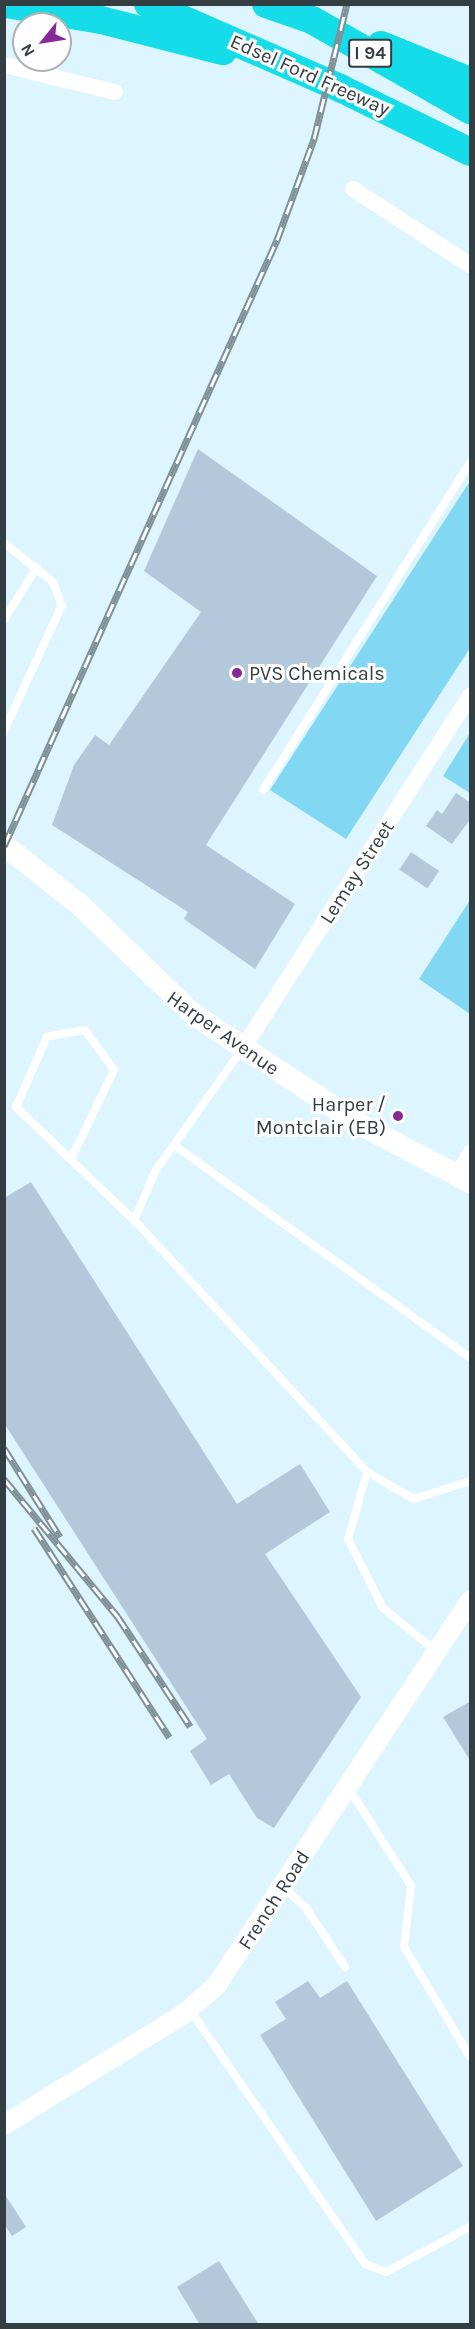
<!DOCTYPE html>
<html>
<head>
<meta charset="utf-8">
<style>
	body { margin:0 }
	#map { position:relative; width:475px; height:2329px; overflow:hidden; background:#ddf5fe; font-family:Karla,sans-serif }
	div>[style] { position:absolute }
	.green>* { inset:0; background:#82d7f3 }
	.building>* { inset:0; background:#b3c9db; transform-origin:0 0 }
	.service>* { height:8px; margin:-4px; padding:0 4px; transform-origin:4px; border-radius:4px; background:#fff }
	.minor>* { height:16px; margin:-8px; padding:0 8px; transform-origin:8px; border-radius:8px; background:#fff }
	.tertiary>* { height:20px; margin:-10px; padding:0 10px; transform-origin:10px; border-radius:10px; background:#fff }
	.secondary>* { height:22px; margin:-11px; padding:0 11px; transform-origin:11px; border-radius:11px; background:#fff }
	.motorway>* { height:28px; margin:-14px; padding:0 14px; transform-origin:14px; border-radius:14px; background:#14dce8 }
	.rail>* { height:7px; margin-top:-3.5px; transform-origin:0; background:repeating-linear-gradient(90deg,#fefefe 0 14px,#7f9197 0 28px); box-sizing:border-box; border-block:2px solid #7f9197 }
	.dots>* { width:16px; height:16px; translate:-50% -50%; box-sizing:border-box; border:3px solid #fefefe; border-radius:50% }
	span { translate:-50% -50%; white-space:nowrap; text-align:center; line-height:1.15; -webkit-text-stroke:6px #fefefe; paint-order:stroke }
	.shield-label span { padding:2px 4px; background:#fefefe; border:2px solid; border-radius:4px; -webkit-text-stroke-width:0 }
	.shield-label { font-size:18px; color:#323e42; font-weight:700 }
	.street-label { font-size:20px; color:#323e42 }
	.poi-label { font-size:20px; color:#323e42 }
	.left { translate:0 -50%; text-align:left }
	.right { translate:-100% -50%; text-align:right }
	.frame { position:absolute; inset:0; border:6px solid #323e42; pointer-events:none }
	.north { position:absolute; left:12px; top:12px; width:60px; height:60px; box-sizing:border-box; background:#fefefe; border:2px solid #acb1b3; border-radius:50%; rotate:240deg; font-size:16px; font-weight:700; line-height:24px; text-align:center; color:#323e42 }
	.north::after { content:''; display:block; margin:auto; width:21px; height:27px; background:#852a96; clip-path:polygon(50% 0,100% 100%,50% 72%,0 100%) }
</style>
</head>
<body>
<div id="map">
	<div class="green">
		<i style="clip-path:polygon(470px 481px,470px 648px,346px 839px,270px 790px)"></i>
		<i style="clip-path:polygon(470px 733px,470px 793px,443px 776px)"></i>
		<i style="clip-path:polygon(470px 900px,470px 1014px,419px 979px)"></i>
	</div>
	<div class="building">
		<i style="clip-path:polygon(198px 449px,377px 576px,206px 845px,295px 904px,255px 969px,184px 919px,188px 912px,52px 825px,74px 765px,95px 735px,109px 745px,201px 612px,144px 571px)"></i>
		<i style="clip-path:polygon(456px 793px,471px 803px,471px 818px,452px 844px,426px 826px,437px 810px,442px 814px)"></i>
		<i style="left:411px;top:852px;width:34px;height:21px;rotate:34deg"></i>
		<i style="clip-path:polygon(31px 1182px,237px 1504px,300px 1464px,330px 1512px,265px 1554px,361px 1697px,274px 1828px,257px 1818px,229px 1774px,211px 1785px,190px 1751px,207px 1739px,4px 1423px,4px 1198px)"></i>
		<i style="clip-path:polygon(471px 1701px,471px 1762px,443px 1717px)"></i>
		<i style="clip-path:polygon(308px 1981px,320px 1998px,347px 1981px,463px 2166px,376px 2221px,260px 2035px,286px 2019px,275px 2002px)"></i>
		<i style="clip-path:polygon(4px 2193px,26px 2227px,12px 2236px,4px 2224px)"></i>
		<i style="clip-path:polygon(219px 2261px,259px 2325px,200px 2325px,177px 2287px)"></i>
	</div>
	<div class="service">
		<i style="left:4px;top:543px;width:63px;rotate:38.5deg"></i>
		<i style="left:53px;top:582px;width:25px;rotate:69deg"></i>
		<i style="left:62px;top:605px;width:139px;rotate:114.7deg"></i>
		<i style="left:4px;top:620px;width:62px;rotate:-58.1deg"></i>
		<i style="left:263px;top:790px;width:387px;rotate:-57.7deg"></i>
		<i style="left:243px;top:1048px;width:150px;rotate:125.5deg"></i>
		<i style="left:156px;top:1170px;width:55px;rotate:113.7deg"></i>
		<i style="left:134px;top:1220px;width:343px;rotate:47.2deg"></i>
		<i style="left:367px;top:1472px;width:70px;rotate:105.8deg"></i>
		<i style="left:348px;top:1539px;width:77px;rotate:63.1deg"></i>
		<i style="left:383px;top:1608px;width:70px;rotate:39.2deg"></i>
		<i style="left:174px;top:1145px;width:365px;rotate:35.7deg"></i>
		<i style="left:71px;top:1159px;width:99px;rotate:-64.2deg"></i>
		<i style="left:114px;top:1070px;width:49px;rotate:-125.9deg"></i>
		<i style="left:85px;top:1030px;width:39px;rotate:170deg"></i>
		<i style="left:47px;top:1037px;width:77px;rotate:113.9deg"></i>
		<i style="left:16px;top:1107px;width:163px;rotate:43.8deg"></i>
		<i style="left:367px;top:1472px;width:54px;rotate:29.9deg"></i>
		<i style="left:414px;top:1499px;width:59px;rotate:-17.8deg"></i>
		<i style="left:348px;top:1787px;width:117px;rotate:57.5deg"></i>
		<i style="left:411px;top:1886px;width:61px;rotate:96.5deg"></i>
		<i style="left:404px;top:1947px;width:128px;rotate:59deg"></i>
		<i style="left:283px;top:1887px;width:31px;rotate:42deg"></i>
		<i style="left:306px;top:1908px;width:71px;rotate:56.5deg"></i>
		<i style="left:190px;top:2010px;width:308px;rotate:55.4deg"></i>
		<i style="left:365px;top:2264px;width:22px;rotate:21deg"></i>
		<i style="left:386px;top:2272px;width:95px;rotate:-28.2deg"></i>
	</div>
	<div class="minor">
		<i style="left:4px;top:65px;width:114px;rotate:13.7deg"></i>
		<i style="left:353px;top:189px;width:140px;rotate:33deg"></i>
		<i style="left:243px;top:1048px;width:419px;rotate:-57.2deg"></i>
		<i style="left:457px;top:1175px;width:26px;rotate:-59deg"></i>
	</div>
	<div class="tertiary">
		<i style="left:4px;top:2125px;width:213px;rotate:-31.7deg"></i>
		<i style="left:185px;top:2013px;width:41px;rotate:-41.1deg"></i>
		<i style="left:216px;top:1986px;width:461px;rotate:-56.6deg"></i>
	</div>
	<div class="secondary">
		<i style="left:4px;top:845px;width:97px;rotate:38.3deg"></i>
		<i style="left:80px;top:905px;width:157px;rotate:44deg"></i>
		<i style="left:193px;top:1014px;width:201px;rotate:33.5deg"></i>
		<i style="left:361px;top:1125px;width:123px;rotate:27.6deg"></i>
	</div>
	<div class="motorway">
		<i style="left:6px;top:4px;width:96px;rotate:9.6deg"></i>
		<i style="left:101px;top:20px;width:126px;rotate:14.3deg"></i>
		<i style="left:148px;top:4px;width:210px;rotate:23.6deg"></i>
		<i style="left:340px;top:88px;width:145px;rotate:26.2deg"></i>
		<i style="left:266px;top:4px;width:49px;rotate:19.2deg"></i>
		<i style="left:312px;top:20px;width:182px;rotate:29.7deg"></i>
		<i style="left:381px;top:45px;width:96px;rotate:22deg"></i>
	</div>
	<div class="rail">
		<i style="left:4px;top:846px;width:665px;rotate:-65.75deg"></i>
		<i style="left:277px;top:240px;width:108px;rotate:-69.9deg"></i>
		<i style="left:314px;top:139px;width:139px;rotate:-76.3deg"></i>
		<i style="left:4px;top:1448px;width:105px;rotate:57.8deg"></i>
		<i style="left:4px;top:1479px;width:179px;rotate:50.4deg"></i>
		<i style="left:118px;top:1617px;width:131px;rotate:56.6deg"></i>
		<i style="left:34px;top:1528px;width:249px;rotate:57.1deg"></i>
	</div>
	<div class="dots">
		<i style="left:237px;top:673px;background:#852a96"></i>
		<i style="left:398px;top:1116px;background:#852a96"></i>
	</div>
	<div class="shield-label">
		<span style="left:370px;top:53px">I 94</span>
	</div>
	<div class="street-label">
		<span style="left:310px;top:75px;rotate:24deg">Edsel Ford Freeway</span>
		<span style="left:357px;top:872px;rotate:-57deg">Lemay Street</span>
		<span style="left:223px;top:1033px;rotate:35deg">Harper Avenue</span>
		<span style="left:274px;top:1900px;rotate:-57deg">French Road</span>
	</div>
	<div class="poi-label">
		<span class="left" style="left:249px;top:673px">PVS Chemicals</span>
		<span class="right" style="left:386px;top:1116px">Harper /<br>Montclair (EB)</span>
	</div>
	<div class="frame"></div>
	<div class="north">N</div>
</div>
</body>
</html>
